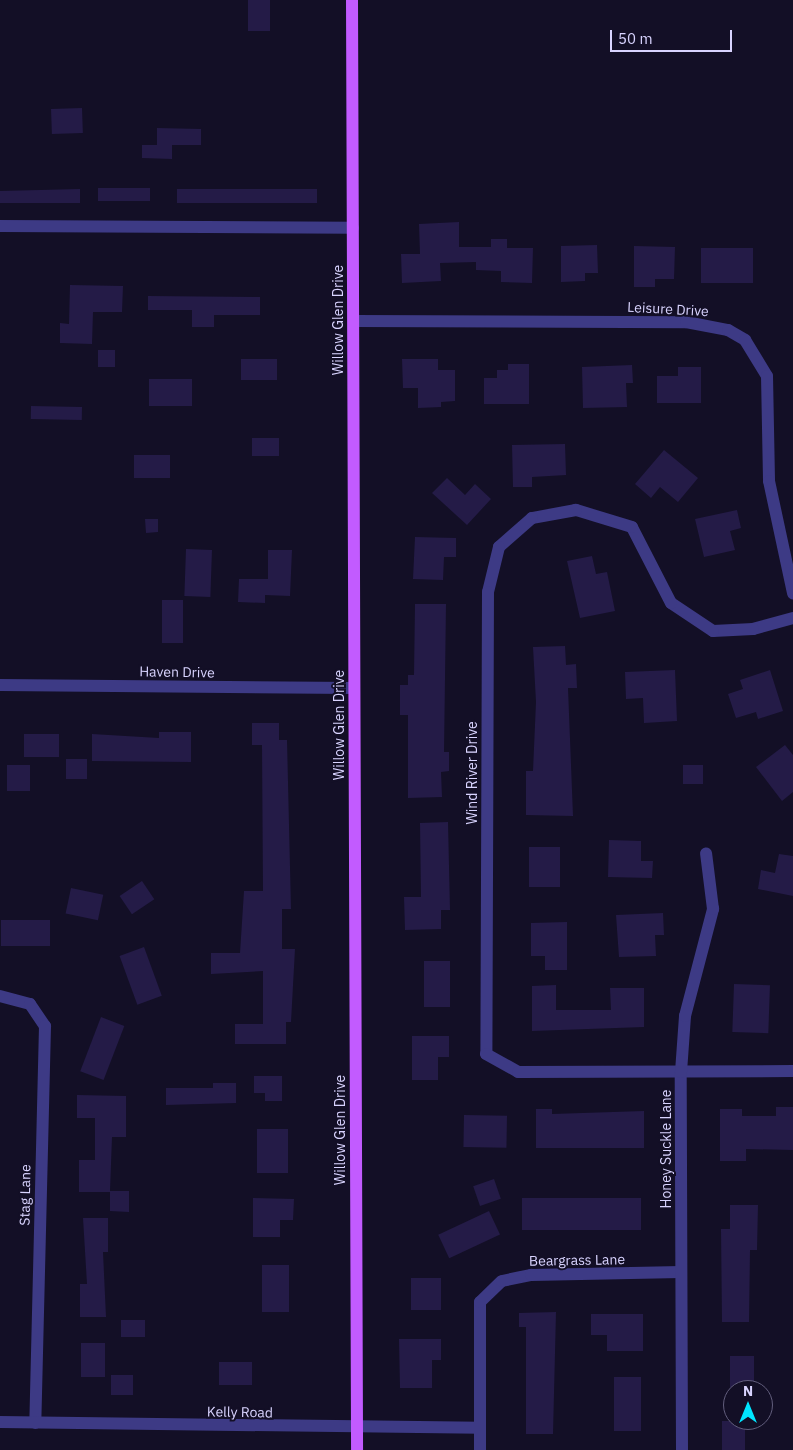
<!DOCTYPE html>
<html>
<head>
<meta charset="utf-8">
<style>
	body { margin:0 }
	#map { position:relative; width:793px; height:1450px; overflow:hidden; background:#130f26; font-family:"IBM Plex Sans",sans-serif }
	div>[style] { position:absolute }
	.building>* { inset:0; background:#241b47; transform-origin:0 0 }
	.minor>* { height:12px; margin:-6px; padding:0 6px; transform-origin:6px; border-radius:6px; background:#3d3a85 }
	.major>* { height:12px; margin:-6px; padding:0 6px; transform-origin:6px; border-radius:6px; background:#c25bff }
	span { translate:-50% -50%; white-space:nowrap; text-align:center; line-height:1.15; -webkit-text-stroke:4px #130f26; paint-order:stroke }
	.street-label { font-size:14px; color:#d9d4ff }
	.north { position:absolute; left:723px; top:1380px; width:50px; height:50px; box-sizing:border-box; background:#130f26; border:1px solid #625e7d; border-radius:50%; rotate:0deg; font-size:14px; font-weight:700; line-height:20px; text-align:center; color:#d9d4ff }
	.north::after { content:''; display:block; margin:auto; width:18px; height:22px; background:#00e5ff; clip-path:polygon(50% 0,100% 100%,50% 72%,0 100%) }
	.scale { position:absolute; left:610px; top:30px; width:122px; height:22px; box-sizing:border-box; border:2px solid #d9d4ff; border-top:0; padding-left:6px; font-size:15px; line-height:18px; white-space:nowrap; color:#d9d4ff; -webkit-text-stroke:4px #130f26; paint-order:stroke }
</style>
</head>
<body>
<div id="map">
	<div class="building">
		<i style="left:248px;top:0;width:22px;height:31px"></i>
		<i style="left:82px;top:108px;width:25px;height:31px;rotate:88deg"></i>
		<i style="clip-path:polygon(157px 128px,201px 129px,201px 145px,172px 145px,172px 159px,142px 158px,142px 145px,157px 145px)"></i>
		<i style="left:98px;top:188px;width:52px;height:13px"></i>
		<i style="clip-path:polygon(80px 189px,80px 203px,0 203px,0 191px)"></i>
		<i style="left:177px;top:189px;width:140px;height:14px"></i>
		<i style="clip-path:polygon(459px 222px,459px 247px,491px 247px,491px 239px,507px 239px,507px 248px,533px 248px,532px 283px,501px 282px,501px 271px,476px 270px,476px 262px,440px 263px,441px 281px,402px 283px,401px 254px,420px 254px,419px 224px)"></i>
		<i style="clip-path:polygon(597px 245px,598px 273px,585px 273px,585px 281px,561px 282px,561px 246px)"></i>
		<i style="clip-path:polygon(634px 246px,675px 247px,674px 279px,655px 279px,655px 287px,634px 287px)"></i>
		<i style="left:701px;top:248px;width:52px;height:35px"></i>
		<i style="clip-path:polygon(70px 285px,123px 286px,122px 312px,93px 312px,92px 344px,60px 343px,60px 323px,69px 324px)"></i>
		<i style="clip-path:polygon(148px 296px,260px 297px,260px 315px,214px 315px,214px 327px,192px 327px,192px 310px,148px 310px)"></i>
		<i style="left:98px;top:350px;width:17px;height:17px"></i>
		<i style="left:241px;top:359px;width:36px;height:21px"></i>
		<i style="clip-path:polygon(402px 359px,438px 359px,438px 370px,455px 370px,455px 401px,441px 402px,441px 407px,418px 408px,418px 388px,403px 388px)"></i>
		<i style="clip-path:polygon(508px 364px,529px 364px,529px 404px,484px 404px,484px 378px,497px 378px,497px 370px,508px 370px)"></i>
		<i style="clip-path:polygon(632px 365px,633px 383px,626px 383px,627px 407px,583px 408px,582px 367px)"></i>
		<i style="clip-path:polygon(678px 367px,701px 367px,701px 403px,657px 403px,657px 376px,678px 376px)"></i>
		<i style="left:192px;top:379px;width:27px;height:43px;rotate:90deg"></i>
		<i style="left:31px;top:406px;width:51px;height:13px;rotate:1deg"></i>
		<i style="left:252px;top:438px;width:27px;height:18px"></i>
		<i style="clip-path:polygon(565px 444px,566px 475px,532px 477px,532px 487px,513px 487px,512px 445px)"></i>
		<i style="clip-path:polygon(664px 450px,698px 478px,678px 502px,660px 487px,651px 498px,635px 484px)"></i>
		<i style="left:134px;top:455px;width:36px;height:23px"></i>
		<i style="clip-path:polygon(447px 478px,465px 495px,475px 484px,491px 499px,467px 525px,432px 493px)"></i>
		<i style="clip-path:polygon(737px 510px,741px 528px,730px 531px,735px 550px,704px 557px,695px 519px)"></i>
		<i style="clip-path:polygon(145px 519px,158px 519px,158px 532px,146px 533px)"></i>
		<i style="clip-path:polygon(415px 537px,456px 538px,456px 557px,444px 557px,443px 580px,413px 579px)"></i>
		<i style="left:186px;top:549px;width:26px;height:47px;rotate:2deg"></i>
		<i style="clip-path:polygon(268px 550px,292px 550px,290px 596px,265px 595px,265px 603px,238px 602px,239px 579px,268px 579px)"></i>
		<i style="clip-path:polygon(592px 556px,596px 574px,607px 572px,615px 611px,580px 618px,567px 561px)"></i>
		<i style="left:162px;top:600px;width:21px;height:43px"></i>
		<i style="clip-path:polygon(415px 604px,446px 604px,444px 752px,449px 752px,449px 771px,441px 772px,442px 797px,408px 798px,408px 715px,400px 715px,400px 685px,408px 685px,408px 675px,414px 675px)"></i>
		<i style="clip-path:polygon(565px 646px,566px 665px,576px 664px,577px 688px,568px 688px,573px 816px,526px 815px,526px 771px,533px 771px,536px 702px,533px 647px)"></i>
		<i style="clip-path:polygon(675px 670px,677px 721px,644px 723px,643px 698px,626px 699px,625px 672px)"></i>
		<i style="clip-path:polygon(770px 670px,783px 711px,758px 719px,756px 712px,736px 718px,728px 694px,743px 689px,740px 680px)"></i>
		<i style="clip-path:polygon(252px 723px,279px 723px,279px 740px,287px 740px,291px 909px,282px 909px,282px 949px,295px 949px,291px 1022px,286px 1022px,286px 1044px,235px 1044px,235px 1024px,263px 1024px,263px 971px,211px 974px,211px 953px,240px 953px,244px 891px,263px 891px,262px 745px,252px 745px)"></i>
		<i style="clip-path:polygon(159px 732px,191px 732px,191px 762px,92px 761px,92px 734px,159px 738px)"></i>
		<i style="left:24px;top:734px;width:35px;height:23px"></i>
		<i style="clip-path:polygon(785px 745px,793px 755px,793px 792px,782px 801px,756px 767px)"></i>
		<i style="left:66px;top:759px;width:21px;height:20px"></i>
		<i style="left:7px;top:765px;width:23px;height:26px"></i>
		<i style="left:683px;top:765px;width:20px;height:19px"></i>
		<i style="clip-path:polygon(448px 822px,450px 910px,441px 910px,441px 929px,405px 930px,404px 897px,421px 897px,420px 823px)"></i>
		<i style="clip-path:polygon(609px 840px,641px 841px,641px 861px,653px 861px,652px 878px,608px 877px)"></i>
		<i style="left:529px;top:847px;width:31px;height:40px"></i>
		<i style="clip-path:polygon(779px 854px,793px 856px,793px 896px,758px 889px,761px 870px,775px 873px)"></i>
		<i style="left:142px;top:881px;width:22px;height:27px;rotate:56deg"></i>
		<i style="left:71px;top:888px;width:33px;height:26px;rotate:12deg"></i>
		<i style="clip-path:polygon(663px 913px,664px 935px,655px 935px,656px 956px,619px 957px,616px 915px)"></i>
		<i style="left:50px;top:920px;width:26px;height:49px;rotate:90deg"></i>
		<i style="clip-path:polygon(567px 922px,567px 970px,545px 970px,545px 956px,531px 956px,531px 923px)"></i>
		<i style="left:144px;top:947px;width:52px;height:26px;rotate:70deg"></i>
		<i style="left:424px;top:961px;width:26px;height:46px"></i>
		<i style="left:734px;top:984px;width:36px;height:48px;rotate:2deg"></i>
		<i style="clip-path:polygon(556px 985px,556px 1010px,611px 1010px,610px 988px,644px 988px,644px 1027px,532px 1031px,532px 986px)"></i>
		<i style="left:101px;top:1017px;width:25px;height:58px;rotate:21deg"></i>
		<i style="clip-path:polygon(412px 1036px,449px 1036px,449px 1057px,438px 1057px,438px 1080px,412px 1080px)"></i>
		<i style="clip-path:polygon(254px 1076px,282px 1076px,282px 1101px,265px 1101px,265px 1093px,254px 1093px)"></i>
		<i style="clip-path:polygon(213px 1083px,236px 1083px,236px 1103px,166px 1105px,166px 1088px,213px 1088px)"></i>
		<i style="clip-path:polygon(77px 1095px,126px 1096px,126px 1137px,112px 1137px,110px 1191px,129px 1191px,129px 1212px,110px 1211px,110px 1192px,79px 1192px,79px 1160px,95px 1160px,95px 1118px,77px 1118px)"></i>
		<i style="clip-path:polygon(776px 1107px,793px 1107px,793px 1150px,746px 1149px,746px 1161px,720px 1161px,720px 1109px,742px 1109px,742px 1116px,776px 1116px)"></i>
		<i style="clip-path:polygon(536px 1109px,552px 1109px,552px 1114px,644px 1111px,644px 1148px,536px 1148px)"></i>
		<i style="left:464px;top:1115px;width:43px;height:32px;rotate:1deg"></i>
		<i style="left:257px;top:1129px;width:31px;height:44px"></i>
		<i style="left:494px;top:1179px;width:21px;height:22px;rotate:71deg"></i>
		<i style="clip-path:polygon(253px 1198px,294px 1199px,293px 1220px,280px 1220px,280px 1237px,253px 1237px)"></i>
		<i style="left:641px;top:1198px;width:32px;height:119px;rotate:90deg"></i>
		<i style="clip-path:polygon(730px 1205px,758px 1205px,757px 1250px,750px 1250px,749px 1322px,722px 1322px,721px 1229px,730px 1229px)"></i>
		<i style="left:489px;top:1211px;width:26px;height:56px;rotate:65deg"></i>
		<i style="clip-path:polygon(83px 1218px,108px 1218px,108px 1252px,103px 1252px,106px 1317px,80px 1317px,80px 1284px,87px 1284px)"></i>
		<i style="left:262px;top:1265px;width:27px;height:47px"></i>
		<i style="left:411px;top:1278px;width:30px;height:32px"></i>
		<i style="clip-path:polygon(556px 1312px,553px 1434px,526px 1434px,526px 1327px,519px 1327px,519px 1313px)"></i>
		<i style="clip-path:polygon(591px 1314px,643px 1314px,643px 1351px,607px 1351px,607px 1335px,591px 1335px)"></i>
		<i style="left:121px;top:1320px;width:24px;height:17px"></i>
		<i style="clip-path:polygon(399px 1339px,441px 1339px,441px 1360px,432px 1360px,432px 1388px,400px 1388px)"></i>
		<i style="left:81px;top:1343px;width:24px;height:34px"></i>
		<i style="left:730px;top:1356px;width:24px;height:33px"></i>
		<i style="left:219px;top:1362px;width:33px;height:23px"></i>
		<i style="left:111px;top:1375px;width:22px;height:20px"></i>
		<i style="left:614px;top:1377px;width:27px;height:54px"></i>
		<i style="left:722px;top:1421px;width:23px;height:29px"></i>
	</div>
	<div class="minor">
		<i style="left:0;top:226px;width:353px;rotate:0.3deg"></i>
		<i style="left:354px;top:321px;width:332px;rotate:0.2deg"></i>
		<i style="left:686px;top:322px;width:43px;rotate:10.8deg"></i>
		<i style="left:728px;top:330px;width:20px;rotate:30deg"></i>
		<i style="left:745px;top:340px;width:42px;rotate:58.6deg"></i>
		<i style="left:767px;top:376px;width:105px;rotate:88.9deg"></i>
		<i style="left:769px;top:481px;width:115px;rotate:77.9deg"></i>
		<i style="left:793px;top:618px;width:41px;rotate:164.6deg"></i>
		<i style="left:753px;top:629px;width:40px;rotate:177.1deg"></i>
		<i style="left:713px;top:631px;width:50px;rotate:-146.3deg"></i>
		<i style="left:671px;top:603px;width:85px;rotate:-117.2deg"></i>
		<i style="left:632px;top:527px;width:59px;rotate:-163.1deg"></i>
		<i style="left:576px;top:510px;width:45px;rotate:169.7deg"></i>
		<i style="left:532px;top:518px;width:44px;rotate:138.7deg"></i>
		<i style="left:499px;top:547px;width:46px;rotate:103.7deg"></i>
		<i style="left:488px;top:592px;width:462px;rotate:90.2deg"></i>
		<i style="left:486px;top:1054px;width:37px;rotate:29deg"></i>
		<i style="left:518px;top:1072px;width:275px;rotate:-0.2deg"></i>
		<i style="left:0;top:685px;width:354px;rotate:0.5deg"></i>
		<i style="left:0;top:996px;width:31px;rotate:15deg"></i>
		<i style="left:30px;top:1004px;width:27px;rotate:56deg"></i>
		<i style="left:45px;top:1026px;width:397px;rotate:91.4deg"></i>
		<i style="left:0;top:1422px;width:480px;rotate:0.7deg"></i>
		<i style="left:480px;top:1450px;width:148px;rotate:-90deg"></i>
		<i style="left:480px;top:1302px;width:30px;rotate:-44deg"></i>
		<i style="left:502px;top:1281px;width:30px;rotate:-12deg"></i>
		<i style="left:531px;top:1275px;width:150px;rotate:-1.1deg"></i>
		<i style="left:682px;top:1450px;width:378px;rotate:-90.2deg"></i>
		<i style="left:681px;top:1072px;width:56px;rotate:-85.9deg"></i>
		<i style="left:685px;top:1016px;width:111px;rotate:-75.3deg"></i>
		<i style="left:713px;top:909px;width:56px;rotate:-97.1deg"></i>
	</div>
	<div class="major">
		<i style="left:352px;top:0;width:1450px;rotate:89.8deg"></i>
	</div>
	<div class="street-label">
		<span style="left:668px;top:309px;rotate:3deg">Leisure Drive</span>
		<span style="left:338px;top:320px;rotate:-90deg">Willow Glen Drive</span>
		<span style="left:177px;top:672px;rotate:1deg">Haven Drive</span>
		<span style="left:339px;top:725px;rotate:-90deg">Willow Glen Drive</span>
		<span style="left:472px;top:773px;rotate:-90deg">Wind River Drive</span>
		<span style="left:340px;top:1130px;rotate:-90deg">Willow Glen Drive</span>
		<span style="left:666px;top:1149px;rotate:-90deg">Honey Suckle Lane</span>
		<span style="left:25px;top:1195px;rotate:-89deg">Stag Lane</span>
		<span style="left:577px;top:1260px;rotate:-1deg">Beargrass Lane</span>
		<span style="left:240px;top:1412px;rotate:1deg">Kelly Road</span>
	</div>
	<div class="north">N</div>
	<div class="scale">50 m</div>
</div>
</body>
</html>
